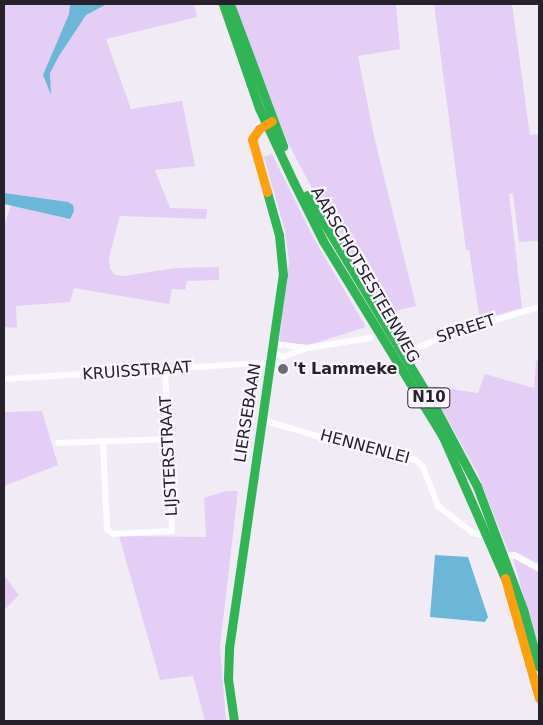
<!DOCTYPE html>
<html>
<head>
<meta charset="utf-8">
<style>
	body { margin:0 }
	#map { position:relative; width:543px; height:725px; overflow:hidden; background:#f1ebf6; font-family:"DejaVu Sans",sans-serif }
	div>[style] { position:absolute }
	.green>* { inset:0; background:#e4cef5 }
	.water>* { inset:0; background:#6cb7d7 }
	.street>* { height:6px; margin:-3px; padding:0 3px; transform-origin:3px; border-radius:3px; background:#fdfcfe }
	.fast>* { height:9px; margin:-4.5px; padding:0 4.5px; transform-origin:4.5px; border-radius:4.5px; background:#30b455 }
	.slow>* { height:9px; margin:-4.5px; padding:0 4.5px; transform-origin:4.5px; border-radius:4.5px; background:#ff9f0a }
	.dots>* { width:14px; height:14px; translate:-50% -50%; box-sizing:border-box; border:2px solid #fbf8fe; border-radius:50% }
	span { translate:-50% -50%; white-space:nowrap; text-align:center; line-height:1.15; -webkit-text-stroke:4.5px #fbf8fe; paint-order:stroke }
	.shield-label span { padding:1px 4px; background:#fbf8fe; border:1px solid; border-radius:4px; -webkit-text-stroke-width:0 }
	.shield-label { font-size:15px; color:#27212c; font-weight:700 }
	.street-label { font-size:16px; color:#27212c }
	.poi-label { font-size:16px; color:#27212c; font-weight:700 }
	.left { translate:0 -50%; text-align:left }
	.frame { position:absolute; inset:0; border:5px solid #27212c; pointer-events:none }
</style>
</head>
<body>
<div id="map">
	<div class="green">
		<i style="clip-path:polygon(4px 4px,194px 4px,197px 17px,106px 39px,131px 109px,182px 101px,195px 166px,155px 170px,170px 208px,207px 209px,206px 219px,120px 216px,109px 257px,110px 269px,115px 275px,124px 276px,175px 268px,219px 267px,219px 280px,187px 281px,185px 290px,172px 289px,169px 304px,74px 288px,70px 302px,16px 306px,17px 328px,4px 327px,4px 226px,11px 205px,69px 219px,4px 193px)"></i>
		<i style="clip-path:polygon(234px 4px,396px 4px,400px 49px,358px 56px,374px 136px,416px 306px,386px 313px,335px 232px,286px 139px)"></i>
		<i style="clip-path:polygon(434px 4px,512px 4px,530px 135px,539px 134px,539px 241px,519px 242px,513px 194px,509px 194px,522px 308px,480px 320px,469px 250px,466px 250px)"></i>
		<i style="clip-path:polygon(272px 154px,314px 239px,366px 327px,309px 345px,279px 342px,289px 262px,285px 231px,264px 157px)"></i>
		<i style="clip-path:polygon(539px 360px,539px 564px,516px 552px,509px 553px,477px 472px,429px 386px,478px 393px,485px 374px,534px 388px,536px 361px)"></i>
		<i style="clip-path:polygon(42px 411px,58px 465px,4px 486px,4px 412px)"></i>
		<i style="clip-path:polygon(226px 491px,238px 491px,220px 647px,226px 721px,205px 721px,193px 676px,160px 680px,119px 536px,206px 537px,204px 498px)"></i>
		<i style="clip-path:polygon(513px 558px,539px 572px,539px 652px)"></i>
		<i style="clip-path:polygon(4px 575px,19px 595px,4px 610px)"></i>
	</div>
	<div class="water">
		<i style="clip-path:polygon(107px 4px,86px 15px,59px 56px,50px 73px,51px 95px,43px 75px,69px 14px,70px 5px)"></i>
		<i style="clip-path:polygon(4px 193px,68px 202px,73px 205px,74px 211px,70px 219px,4px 204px)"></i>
		<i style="clip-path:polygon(435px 555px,468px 557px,488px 617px,485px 622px,430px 617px)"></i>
	</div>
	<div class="street">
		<i style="left:274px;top:344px;width:33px;rotate:7deg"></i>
		<i style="left:307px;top:348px;width:64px;rotate:-9deg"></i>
		<i style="left:273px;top:353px;width:11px;rotate:22deg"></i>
		<i style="left:283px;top:357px;width:25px;rotate:-21deg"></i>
		<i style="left:399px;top:356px;width:57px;rotate:-23.9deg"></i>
		<i style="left:451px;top:333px;width:92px;rotate:-16.5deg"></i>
		<i style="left:4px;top:379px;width:268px;rotate:-3.6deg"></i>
		<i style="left:262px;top:420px;width:108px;rotate:16.1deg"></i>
		<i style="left:366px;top:450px;width:51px;rotate:11.3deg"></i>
		<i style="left:416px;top:460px;width:10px;rotate:45deg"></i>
		<i style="left:423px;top:467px;width:42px;rotate:69deg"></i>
		<i style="left:438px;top:506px;width:44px;rotate:37.6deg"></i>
		<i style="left:473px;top:533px;width:17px;rotate:10deg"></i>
		<i style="left:103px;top:441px;width:88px;rotate:87.4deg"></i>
		<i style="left:107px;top:529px;width:8px;rotate:40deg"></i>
		<i style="left:113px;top:534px;width:59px;rotate:-2.9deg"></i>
		<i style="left:172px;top:531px;width:162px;rotate:-92.5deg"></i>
		<i style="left:58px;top:443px;width:111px;rotate:-2.1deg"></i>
		<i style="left:504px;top:556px;width:10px;rotate:-6deg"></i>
		<i style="left:514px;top:555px;width:29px;rotate:29deg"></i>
	</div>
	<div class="fast">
		<i style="left:223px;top:4px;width:110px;rotate:70.9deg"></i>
		<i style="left:259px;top:108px;width:83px;rotate:65deg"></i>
		<i style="left:294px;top:183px;width:65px;rotate:63.4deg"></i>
		<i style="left:323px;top:241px;width:230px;rotate:58.5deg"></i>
		<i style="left:443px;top:437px;width:154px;rotate:66.3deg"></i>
		<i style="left:230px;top:4px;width:152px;rotate:69.5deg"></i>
		<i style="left:307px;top:195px;width:250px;rotate:58.9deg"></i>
		<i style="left:436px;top:409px;width:87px;rotate:62deg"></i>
		<i style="left:477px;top:486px;width:131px;rotate:69.5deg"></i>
		<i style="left:523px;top:609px;width:60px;rotate:74.6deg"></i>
		<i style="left:234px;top:721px;width:42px;rotate:-98.1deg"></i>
		<i style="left:228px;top:679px;width:31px;rotate:-88deg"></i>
		<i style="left:229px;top:648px;width:377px;rotate:-81.8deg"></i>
		<i style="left:283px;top:275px;width:40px;rotate:-95.7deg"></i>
		<i style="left:279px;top:235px;width:45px;rotate:-105.6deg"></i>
	</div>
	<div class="slow">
		<i style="left:267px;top:192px;width:55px;rotate:-105.8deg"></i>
		<i style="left:252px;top:139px;width:12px;rotate:-55deg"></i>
		<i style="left:259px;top:129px;width:15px;rotate:-32deg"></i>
		<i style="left:505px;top:578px;width:125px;rotate:74.2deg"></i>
	</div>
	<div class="dots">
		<i style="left:283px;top:369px;background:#6e6873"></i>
	</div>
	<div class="shield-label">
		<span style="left:429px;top:398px">N10</span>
	</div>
	<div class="street-label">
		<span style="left:365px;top:275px;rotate:60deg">AARSCHOTSESTEENWEG</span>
		<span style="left:466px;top:329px;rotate:-18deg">SPREET</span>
		<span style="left:137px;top:371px;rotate:-4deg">KRUISSTRAAT</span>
		<span style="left:248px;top:413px;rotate:-81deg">LIERSEBAAN</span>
		<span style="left:365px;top:447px;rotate:15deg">HENNENLEI</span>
		<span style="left:169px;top:456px;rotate:-93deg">LIJSTERSTRAAT</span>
	</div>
	<div class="poi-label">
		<span class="left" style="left:293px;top:369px">'t Lammeke</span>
	</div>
	<div class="frame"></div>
</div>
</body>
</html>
